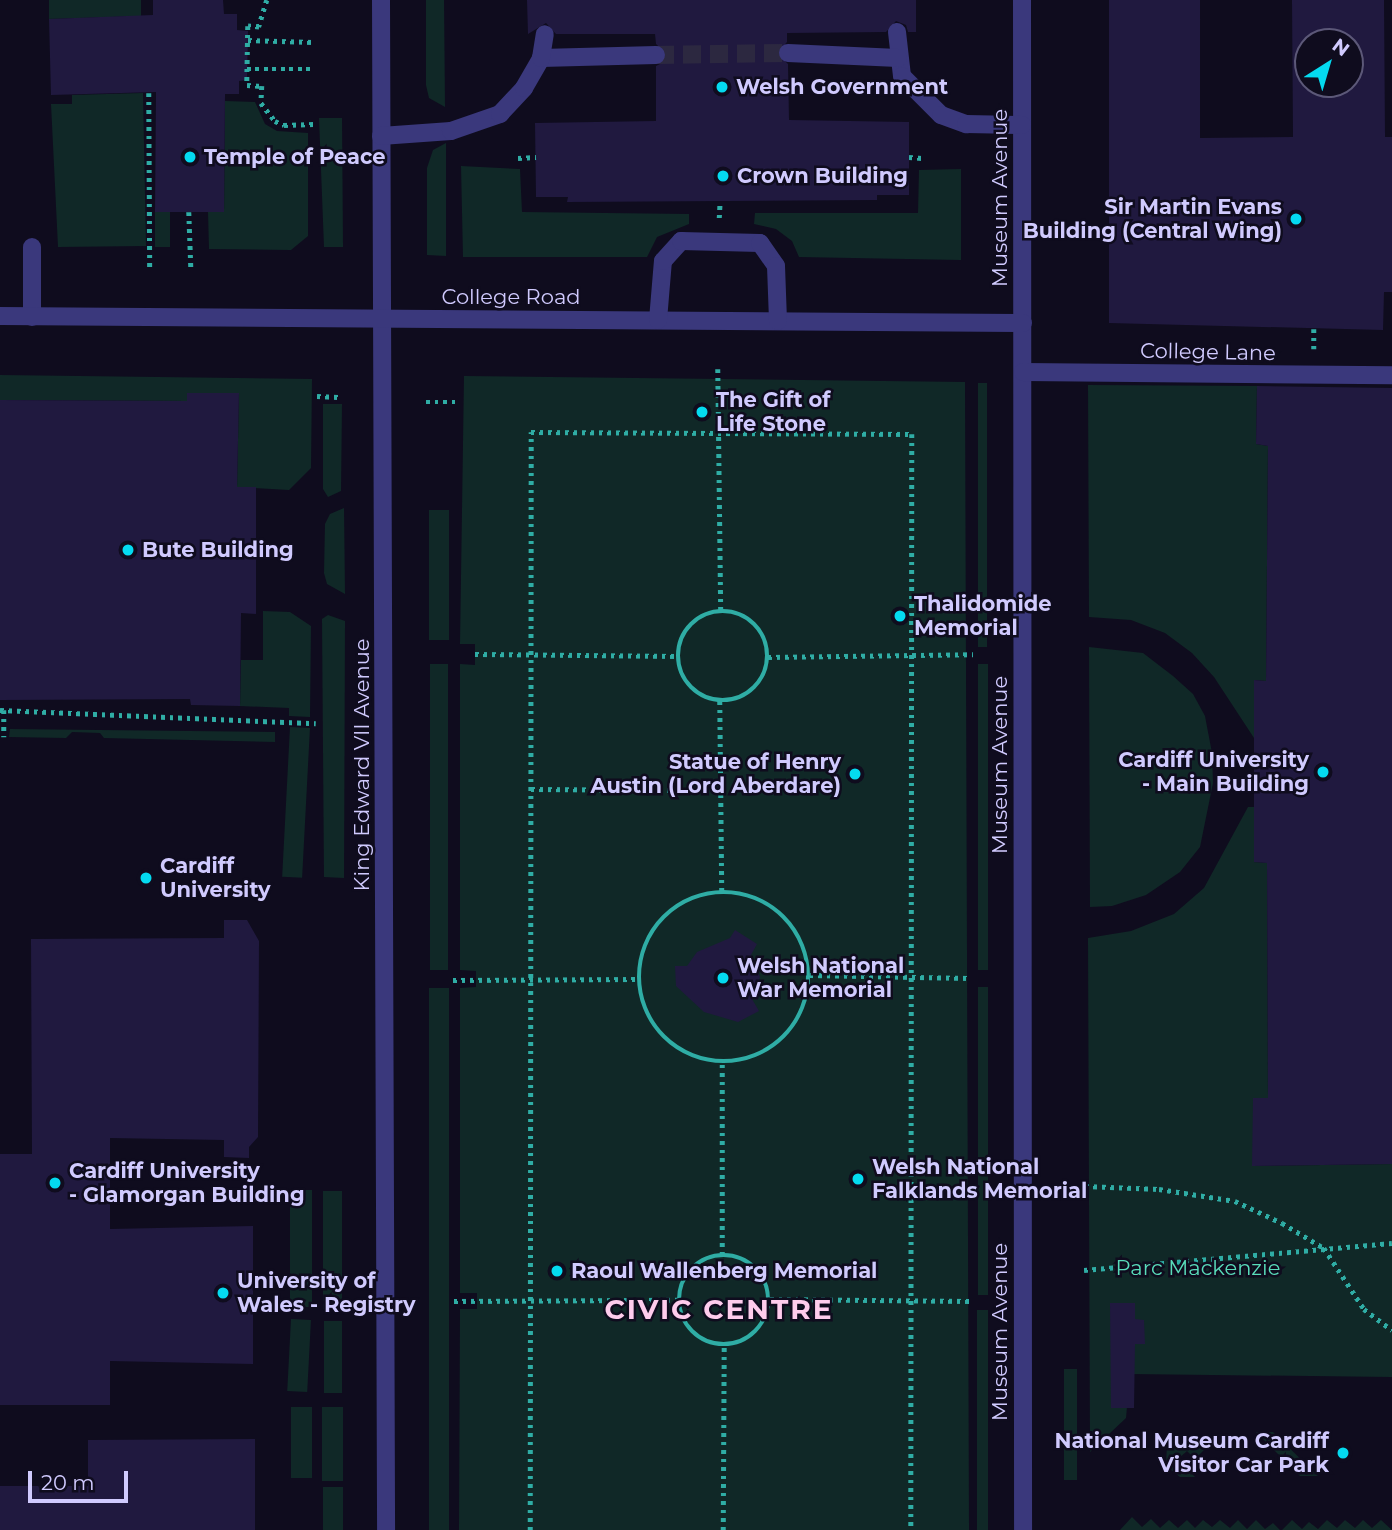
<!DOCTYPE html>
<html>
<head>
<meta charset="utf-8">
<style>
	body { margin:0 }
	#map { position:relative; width:1392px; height:1530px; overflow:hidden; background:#0f0c1e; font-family:Montserrat,sans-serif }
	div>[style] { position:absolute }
	.green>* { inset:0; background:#102827; transform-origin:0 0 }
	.building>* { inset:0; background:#20193f }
	.minor-tunnel>* { height:18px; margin-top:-9px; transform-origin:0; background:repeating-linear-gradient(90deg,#2c2840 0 18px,transparent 0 27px) }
	.path>* { height:4.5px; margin-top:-2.25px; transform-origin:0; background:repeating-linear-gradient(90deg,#2fada5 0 3.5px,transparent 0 8.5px) }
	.path>.ring { margin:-2.25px; padding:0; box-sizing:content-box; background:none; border:4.5px solid #2fada5; border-radius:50% }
	.minor>* { height:18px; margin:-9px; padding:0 9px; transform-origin:9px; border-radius:9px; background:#3a387c }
	.dots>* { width:19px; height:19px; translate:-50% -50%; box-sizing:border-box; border:4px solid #0f0c1e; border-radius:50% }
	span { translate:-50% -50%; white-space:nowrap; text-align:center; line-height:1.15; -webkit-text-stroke:5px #0f0c1e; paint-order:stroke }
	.poi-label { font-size:21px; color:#d0cafe; font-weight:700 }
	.left { translate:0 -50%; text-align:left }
	.right { translate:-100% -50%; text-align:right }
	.street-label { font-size:21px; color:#d0cafe }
	.park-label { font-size:21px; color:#59dcba }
	.district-label { font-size:28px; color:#feccec; font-weight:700; letter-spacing:2px }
	.north { position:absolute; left:1294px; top:28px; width:70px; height:70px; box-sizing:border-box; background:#0f0c1e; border:2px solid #5c5878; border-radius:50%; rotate:37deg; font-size:19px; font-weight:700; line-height:28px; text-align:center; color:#d0cafe }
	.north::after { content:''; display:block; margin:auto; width:24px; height:32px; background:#04daf0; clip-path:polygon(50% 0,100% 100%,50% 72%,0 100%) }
	.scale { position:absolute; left:28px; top:1471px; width:100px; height:32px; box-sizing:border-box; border:4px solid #d0cafe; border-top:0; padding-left:9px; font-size:21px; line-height:24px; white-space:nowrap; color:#d0cafe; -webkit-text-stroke:5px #0f0c1e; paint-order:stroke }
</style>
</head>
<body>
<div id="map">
	<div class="green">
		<i style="clip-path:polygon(49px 0,141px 0,141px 16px,49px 19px)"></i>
		<i style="clip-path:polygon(426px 0,444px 0,445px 107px,429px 98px,426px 85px)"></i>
		<i style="clip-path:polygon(143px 93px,146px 246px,58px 247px,51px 104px,72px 104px,72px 95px)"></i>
		<i style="clip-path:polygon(225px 101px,255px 102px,265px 124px,277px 131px,308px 133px,308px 236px,291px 250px,209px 249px,208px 212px,224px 212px)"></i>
		<i style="clip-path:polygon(319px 118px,342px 118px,343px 247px,324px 247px)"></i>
		<i style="clip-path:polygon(446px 143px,446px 256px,427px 255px,427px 168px,433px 150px)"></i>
		<i style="clip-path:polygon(461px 166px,520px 169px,522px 212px,689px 214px,689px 224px,657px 237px,647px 257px,463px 257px)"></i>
		<i style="clip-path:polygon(961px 169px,961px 260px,799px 257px,792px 241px,776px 229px,754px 224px,755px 213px,918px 213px,919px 170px)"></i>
		<i style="left:155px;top:212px;width:15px;height:35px"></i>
		<i style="clip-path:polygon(0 375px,312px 379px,311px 468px,289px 490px,237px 487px,239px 393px,187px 401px,0 400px)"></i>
		<i style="clip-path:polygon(464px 376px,965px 382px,969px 1530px,459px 1530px,460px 1309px,477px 1309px,477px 1293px,460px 1293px,460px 988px,476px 987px,476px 971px,460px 970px,460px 664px,475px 665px,475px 644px,460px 644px)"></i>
		<i style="left:978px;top:383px;width:9px;height:264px"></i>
		<i style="clip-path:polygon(1088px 385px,1257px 386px,1256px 444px,1268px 446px,1266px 681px,1254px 680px,1254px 738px,1214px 677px,1192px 653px,1165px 633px,1131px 620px,1089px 617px)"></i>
		<i style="clip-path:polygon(323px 404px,342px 404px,341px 491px,328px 497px,323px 489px)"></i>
		<i style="clip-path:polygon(344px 508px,345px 594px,327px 584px,324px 573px,325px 524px,330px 514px)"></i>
		<i style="left:429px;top:510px;width:20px;height:130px"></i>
		<i style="clip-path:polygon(263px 611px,290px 612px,311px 626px,310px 717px,289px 716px,289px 708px,240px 706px,241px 660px,263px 660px)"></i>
		<i style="clip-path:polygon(328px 615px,345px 621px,344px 878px,324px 877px,322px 619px)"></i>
		<i style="clip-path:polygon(1089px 647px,1143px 653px,1173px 676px,1193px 694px,1205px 716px,1212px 753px,1213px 783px,1200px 847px,1180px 872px,1146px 895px,1112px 906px,1090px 907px)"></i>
		<i style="left:430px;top:664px;width:18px;height:306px"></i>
		<i style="left:978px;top:664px;width:10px;height:306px"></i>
		<i style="left:290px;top:727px;width:20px;height:150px;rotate:3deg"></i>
		<i style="clip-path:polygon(10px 729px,275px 732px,275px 742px,104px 738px,100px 733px,72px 732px,66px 738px,9px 737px)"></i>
		<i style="clip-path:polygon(1248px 807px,1254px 807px,1254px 862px,1267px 863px,1268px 1098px,1253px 1098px,1253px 1166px,1392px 1164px,1392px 1377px,1130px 1374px,1126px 1418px,1090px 1452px,1088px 938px,1131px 931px,1174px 914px,1204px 888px)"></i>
		<i style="left:988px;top:987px;width:308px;height:10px;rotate:90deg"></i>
		<i style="left:429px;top:988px;width:20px;height:542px"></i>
		<i style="left:290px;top:1190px;width:22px;height:117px"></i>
		<i style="left:342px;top:1191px;width:119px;height:19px;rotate:90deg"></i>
		<i style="left:977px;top:1310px;width:11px;height:220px"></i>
		<i style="left:291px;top:1319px;width:20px;height:72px;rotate:3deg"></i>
		<i style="left:324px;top:1321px;width:18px;height:72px"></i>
		<i style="left:1064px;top:1369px;width:13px;height:111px"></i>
		<i style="left:291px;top:1407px;width:21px;height:71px"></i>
		<i style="left:322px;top:1407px;width:21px;height:74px"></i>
		<i style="clip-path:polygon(1256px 1432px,1273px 1432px,1318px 1476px,1300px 1476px)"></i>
		<i style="clip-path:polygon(1179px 1434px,1187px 1434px,1204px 1450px,1195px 1459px,1187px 1451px,1178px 1459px,1195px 1477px,1180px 1477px,1166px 1466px,1167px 1443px)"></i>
		<i style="left:323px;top:1487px;width:20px;height:43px"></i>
		<i style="clip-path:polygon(1132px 1517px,1142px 1527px,1151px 1519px,1160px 1528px,1169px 1520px,1178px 1528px,1187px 1520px,1195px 1528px,1203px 1520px,1212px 1527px,1220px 1520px,1230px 1528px,1238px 1520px,1247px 1529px,1256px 1520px,1265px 1529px,1273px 1523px,1280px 1530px,1120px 1530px)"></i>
		<i style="clip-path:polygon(1292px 1520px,1302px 1529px,1309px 1522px,1318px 1529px,1327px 1520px,1337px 1528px,1345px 1520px,1355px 1528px,1363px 1520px,1372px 1528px,1381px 1520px,1392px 1530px,1282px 1530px)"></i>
	</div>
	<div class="building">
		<i style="clip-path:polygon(153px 0,223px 0,224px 14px,237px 14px,237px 30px,248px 31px,247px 80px,239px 81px,239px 94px,225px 94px,224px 212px,155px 212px,156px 92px,51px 95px,49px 19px,153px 15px)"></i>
		<i style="clip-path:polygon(527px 0,916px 0,916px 32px,908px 32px,906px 25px,896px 21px,886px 32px,787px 33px,787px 42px,777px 53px,788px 64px,789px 120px,909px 122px,909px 195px,877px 195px,877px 200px,567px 202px,568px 197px,536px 197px,535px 123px,656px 121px,656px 66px,666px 61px,667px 54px,656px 44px,655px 34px,556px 34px,546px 23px,528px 34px)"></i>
		<i style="clip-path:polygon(evenodd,1109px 0,1200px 0,1200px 138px,1293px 137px,1292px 0,1384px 0,1385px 137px,1392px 137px,1392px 292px,1384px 292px,1383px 330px,1109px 323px,1109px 0,1308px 42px,1350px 42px,1350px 84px,1308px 84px,1308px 42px)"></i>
		<i style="clip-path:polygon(1257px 386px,1392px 388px,1392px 1164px,1252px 1166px,1253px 1098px,1268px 1098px,1267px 863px,1254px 862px,1254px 680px,1266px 681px,1268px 446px,1256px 444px)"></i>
		<i style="clip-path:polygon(187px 393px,239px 393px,237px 487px,256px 487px,256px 614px,241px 613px,240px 706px,191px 705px,190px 699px,0 700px,0 400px,187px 401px)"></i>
		<i style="clip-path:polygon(224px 920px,247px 920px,259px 941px,258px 1137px,249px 1147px,249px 1158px,224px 1157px,224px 1140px,110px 1138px,110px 1229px,253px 1226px,253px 1364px,110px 1361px,110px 1405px,0 1405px,0 1154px,32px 1154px,31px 939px,224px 938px)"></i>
		<i style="clip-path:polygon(735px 930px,757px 944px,751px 955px,760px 977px,752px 999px,759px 1011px,738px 1022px,704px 1012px,676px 986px,675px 966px,687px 966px,697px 952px,730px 938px)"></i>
		<i style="clip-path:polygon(1110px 1303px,1135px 1303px,1135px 1319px,1144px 1320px,1145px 1344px,1135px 1344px,1134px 1408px,1111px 1408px)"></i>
		<i style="clip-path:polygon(255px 1439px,255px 1530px,0 1530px,0 1486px,88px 1486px,88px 1440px)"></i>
	</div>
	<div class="minor-tunnel">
		<i style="left:656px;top:55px;width:132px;rotate:-0.9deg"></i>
	</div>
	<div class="path">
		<i style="left:267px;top:0;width:28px;rotate:107deg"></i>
		<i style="left:259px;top:27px;width:11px;rotate:-175deg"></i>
		<i style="left:248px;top:26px;width:59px;rotate:91deg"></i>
		<i style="left:247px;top:85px;width:15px;rotate:4deg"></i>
		<i style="left:262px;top:86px;width:17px;rotate:93deg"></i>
		<i style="left:261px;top:103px;width:23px;rotate:52deg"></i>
		<i style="left:275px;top:121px;width:10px;rotate:24deg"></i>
		<i style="left:284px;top:125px;width:30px;rotate:-2deg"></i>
		<i style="left:248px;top:40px;width:65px;rotate:1.8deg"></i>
		<i style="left:247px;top:69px;width:66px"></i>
		<i style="left:149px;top:93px;width:175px;rotate:89.7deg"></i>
		<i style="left:909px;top:157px;width:13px;rotate:4deg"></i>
		<i style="left:518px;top:158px;width:18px;rotate:-3deg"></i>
		<i style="left:189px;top:212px;width:55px;rotate:87.9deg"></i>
		<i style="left:719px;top:218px;width:17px;rotate:-87deg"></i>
		<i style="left:1314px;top:329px;width:20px;rotate:90deg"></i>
		<i style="left:718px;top:369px;width:242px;rotate:89.3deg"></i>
		<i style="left:317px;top:396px;width:21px;rotate:3deg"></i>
		<i style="left:426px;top:402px;width:29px"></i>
		<i class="ring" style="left:678px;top:611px;width:85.5px;height:85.5px"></i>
		<i style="left:475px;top:654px;width:202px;rotate:0.6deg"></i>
		<i style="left:768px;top:657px;width:205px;rotate:-0.8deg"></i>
		<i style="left:720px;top:701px;width:190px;rotate:89.4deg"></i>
		<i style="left:0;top:710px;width:316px;rotate:2.4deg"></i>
		<i style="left:4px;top:710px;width:27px;rotate:90deg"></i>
		<i style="left:531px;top:789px;width:146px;rotate:0.4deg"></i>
		<i class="ring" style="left:639px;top:892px;width:165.5px;height:165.5px"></i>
		<i style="left:810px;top:975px;width:159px;rotate:1.1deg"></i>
		<i style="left:453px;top:980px;width:185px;rotate:-0.3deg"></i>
		<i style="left:1085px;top:1186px;width:74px;rotate:2.3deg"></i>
		<i style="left:1159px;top:1189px;width:77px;rotate:9deg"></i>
		<i style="left:1235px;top:1201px;width:52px;rotate:25.1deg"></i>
		<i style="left:1282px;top:1223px;width:49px;rotate:30.8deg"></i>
		<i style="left:1324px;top:1248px;width:73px;rotate:56.7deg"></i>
		<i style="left:1364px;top:1309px;width:35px;rotate:37deg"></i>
		<i class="ring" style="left:679px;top:1255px;width:85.5px;height:85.5px"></i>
		<i style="left:722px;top:1255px;width:192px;rotate:-90deg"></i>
		<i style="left:1084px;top:1270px;width:309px;rotate:-5deg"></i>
		<i style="left:770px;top:1299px;width:200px;rotate:0.6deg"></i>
		<i style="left:454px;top:1301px;width:224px;rotate:-0.3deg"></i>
		<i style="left:530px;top:1530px;width:1098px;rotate:-89.95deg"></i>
		<i style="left:531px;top:432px;width:381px;rotate:0.3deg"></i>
		<i style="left:912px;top:434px;width:1096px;rotate:90.05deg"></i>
		<i style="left:723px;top:1530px;width:185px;rotate:-89.7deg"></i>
	</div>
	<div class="minor">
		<i style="left:381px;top:0;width:1530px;rotate:89.81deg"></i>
		<i style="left:1022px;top:0;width:1530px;rotate:89.96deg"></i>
		<i style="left:897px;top:32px;width:44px;rotate:83.5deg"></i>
		<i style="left:902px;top:76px;width:55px;rotate:45deg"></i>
		<i style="left:941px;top:115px;width:27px;rotate:20deg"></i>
		<i style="left:966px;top:124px;width:56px;rotate:1deg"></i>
		<i style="left:788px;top:53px;width:110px;rotate:2.6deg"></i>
		<i style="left:541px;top:58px;width:115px;rotate:-1.5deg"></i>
		<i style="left:381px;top:136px;width:70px;rotate:-4.1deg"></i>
		<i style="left:451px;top:131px;width:52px;rotate:-19.1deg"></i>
		<i style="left:500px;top:114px;width:35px;rotate:-47deg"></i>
		<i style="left:524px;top:88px;width:34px;rotate:-60deg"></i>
		<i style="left:541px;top:58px;width:24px;rotate:-81deg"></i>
		<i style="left:32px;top:247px;width:70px;rotate:90deg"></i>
		<i style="left:0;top:316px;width:1023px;rotate:0.39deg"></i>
		<i style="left:658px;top:320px;width:59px;rotate:-85.2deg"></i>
		<i style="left:663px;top:261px;width:27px;rotate:-48deg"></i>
		<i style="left:681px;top:241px;width:79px;rotate:1.5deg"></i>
		<i style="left:760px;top:243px;width:28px;rotate:55deg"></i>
		<i style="left:776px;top:266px;width:55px;rotate:87.9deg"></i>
		<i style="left:1023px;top:372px;width:369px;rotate:0.5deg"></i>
	</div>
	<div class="dots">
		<i style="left:722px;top:87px;background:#04daf0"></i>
		<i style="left:190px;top:157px;background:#04daf0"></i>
		<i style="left:723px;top:176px;background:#04daf0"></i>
		<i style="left:1296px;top:219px;background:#04daf0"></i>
		<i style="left:702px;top:412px;background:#04daf0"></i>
		<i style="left:128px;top:550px;background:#04daf0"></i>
		<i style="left:900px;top:616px;background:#04daf0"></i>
		<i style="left:1323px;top:772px;background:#04daf0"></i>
		<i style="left:855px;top:774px;background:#04daf0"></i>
		<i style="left:146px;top:878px;background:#04daf0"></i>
		<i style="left:723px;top:978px;background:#04daf0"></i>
		<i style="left:858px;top:1179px;background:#04daf0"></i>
		<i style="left:55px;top:1183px;background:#04daf0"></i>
		<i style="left:557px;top:1271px;background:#04daf0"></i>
		<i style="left:223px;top:1293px;background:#04daf0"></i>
		<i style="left:1343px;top:1453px;background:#04daf0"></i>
	</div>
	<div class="poi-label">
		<span class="left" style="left:736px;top:87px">Welsh Government</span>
		<span class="left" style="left:204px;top:157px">Temple of Peace</span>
		<span class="left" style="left:737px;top:176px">Crown Building</span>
		<span class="right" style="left:1282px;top:219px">Sir Martin Evans<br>Building (Central Wing)</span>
		<span class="left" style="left:716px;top:412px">The Gift of<br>Life Stone</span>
		<span class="left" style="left:142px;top:550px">Bute Building</span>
		<span class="left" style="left:914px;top:616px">Thalidomide<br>Memorial</span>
		<span class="right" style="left:1309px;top:772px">Cardiff University<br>- Main Building</span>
		<span class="right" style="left:841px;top:774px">Statue of Henry<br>Austin (Lord Aberdare)</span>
		<span class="left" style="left:160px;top:878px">Cardiff<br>University</span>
		<span class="left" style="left:737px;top:978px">Welsh National<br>War Memorial</span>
		<span class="left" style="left:872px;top:1179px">Welsh National<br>Falklands Memorial</span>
		<span class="left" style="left:69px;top:1183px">Cardiff University<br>- Glamorgan Building</span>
		<span class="left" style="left:571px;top:1271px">Raoul Wallenberg Memorial</span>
		<span class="left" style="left:237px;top:1293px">University of<br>Wales - Registry</span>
		<span class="right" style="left:1329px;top:1453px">National Museum Cardiff<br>Visitor Car Park</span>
	</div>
	<div class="street-label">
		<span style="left:1000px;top:198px;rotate:-90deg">Museum Avenue</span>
		<span style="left:511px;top:297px">College Road</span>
		<span style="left:1208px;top:352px;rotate:1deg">College Lane</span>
		<span style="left:362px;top:765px;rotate:-90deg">King Edward VII Avenue</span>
		<span style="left:1000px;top:765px;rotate:-90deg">Museum Avenue</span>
		<span style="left:1000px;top:1332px;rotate:-90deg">Museum Avenue</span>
	</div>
	<div class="park-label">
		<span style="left:1198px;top:1268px">Parc Mackenzie</span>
	</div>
	<div class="district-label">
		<span style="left:719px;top:1309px">CIVIC CENTRE</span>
	</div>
	<div class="north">N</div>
	<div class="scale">20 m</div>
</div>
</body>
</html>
